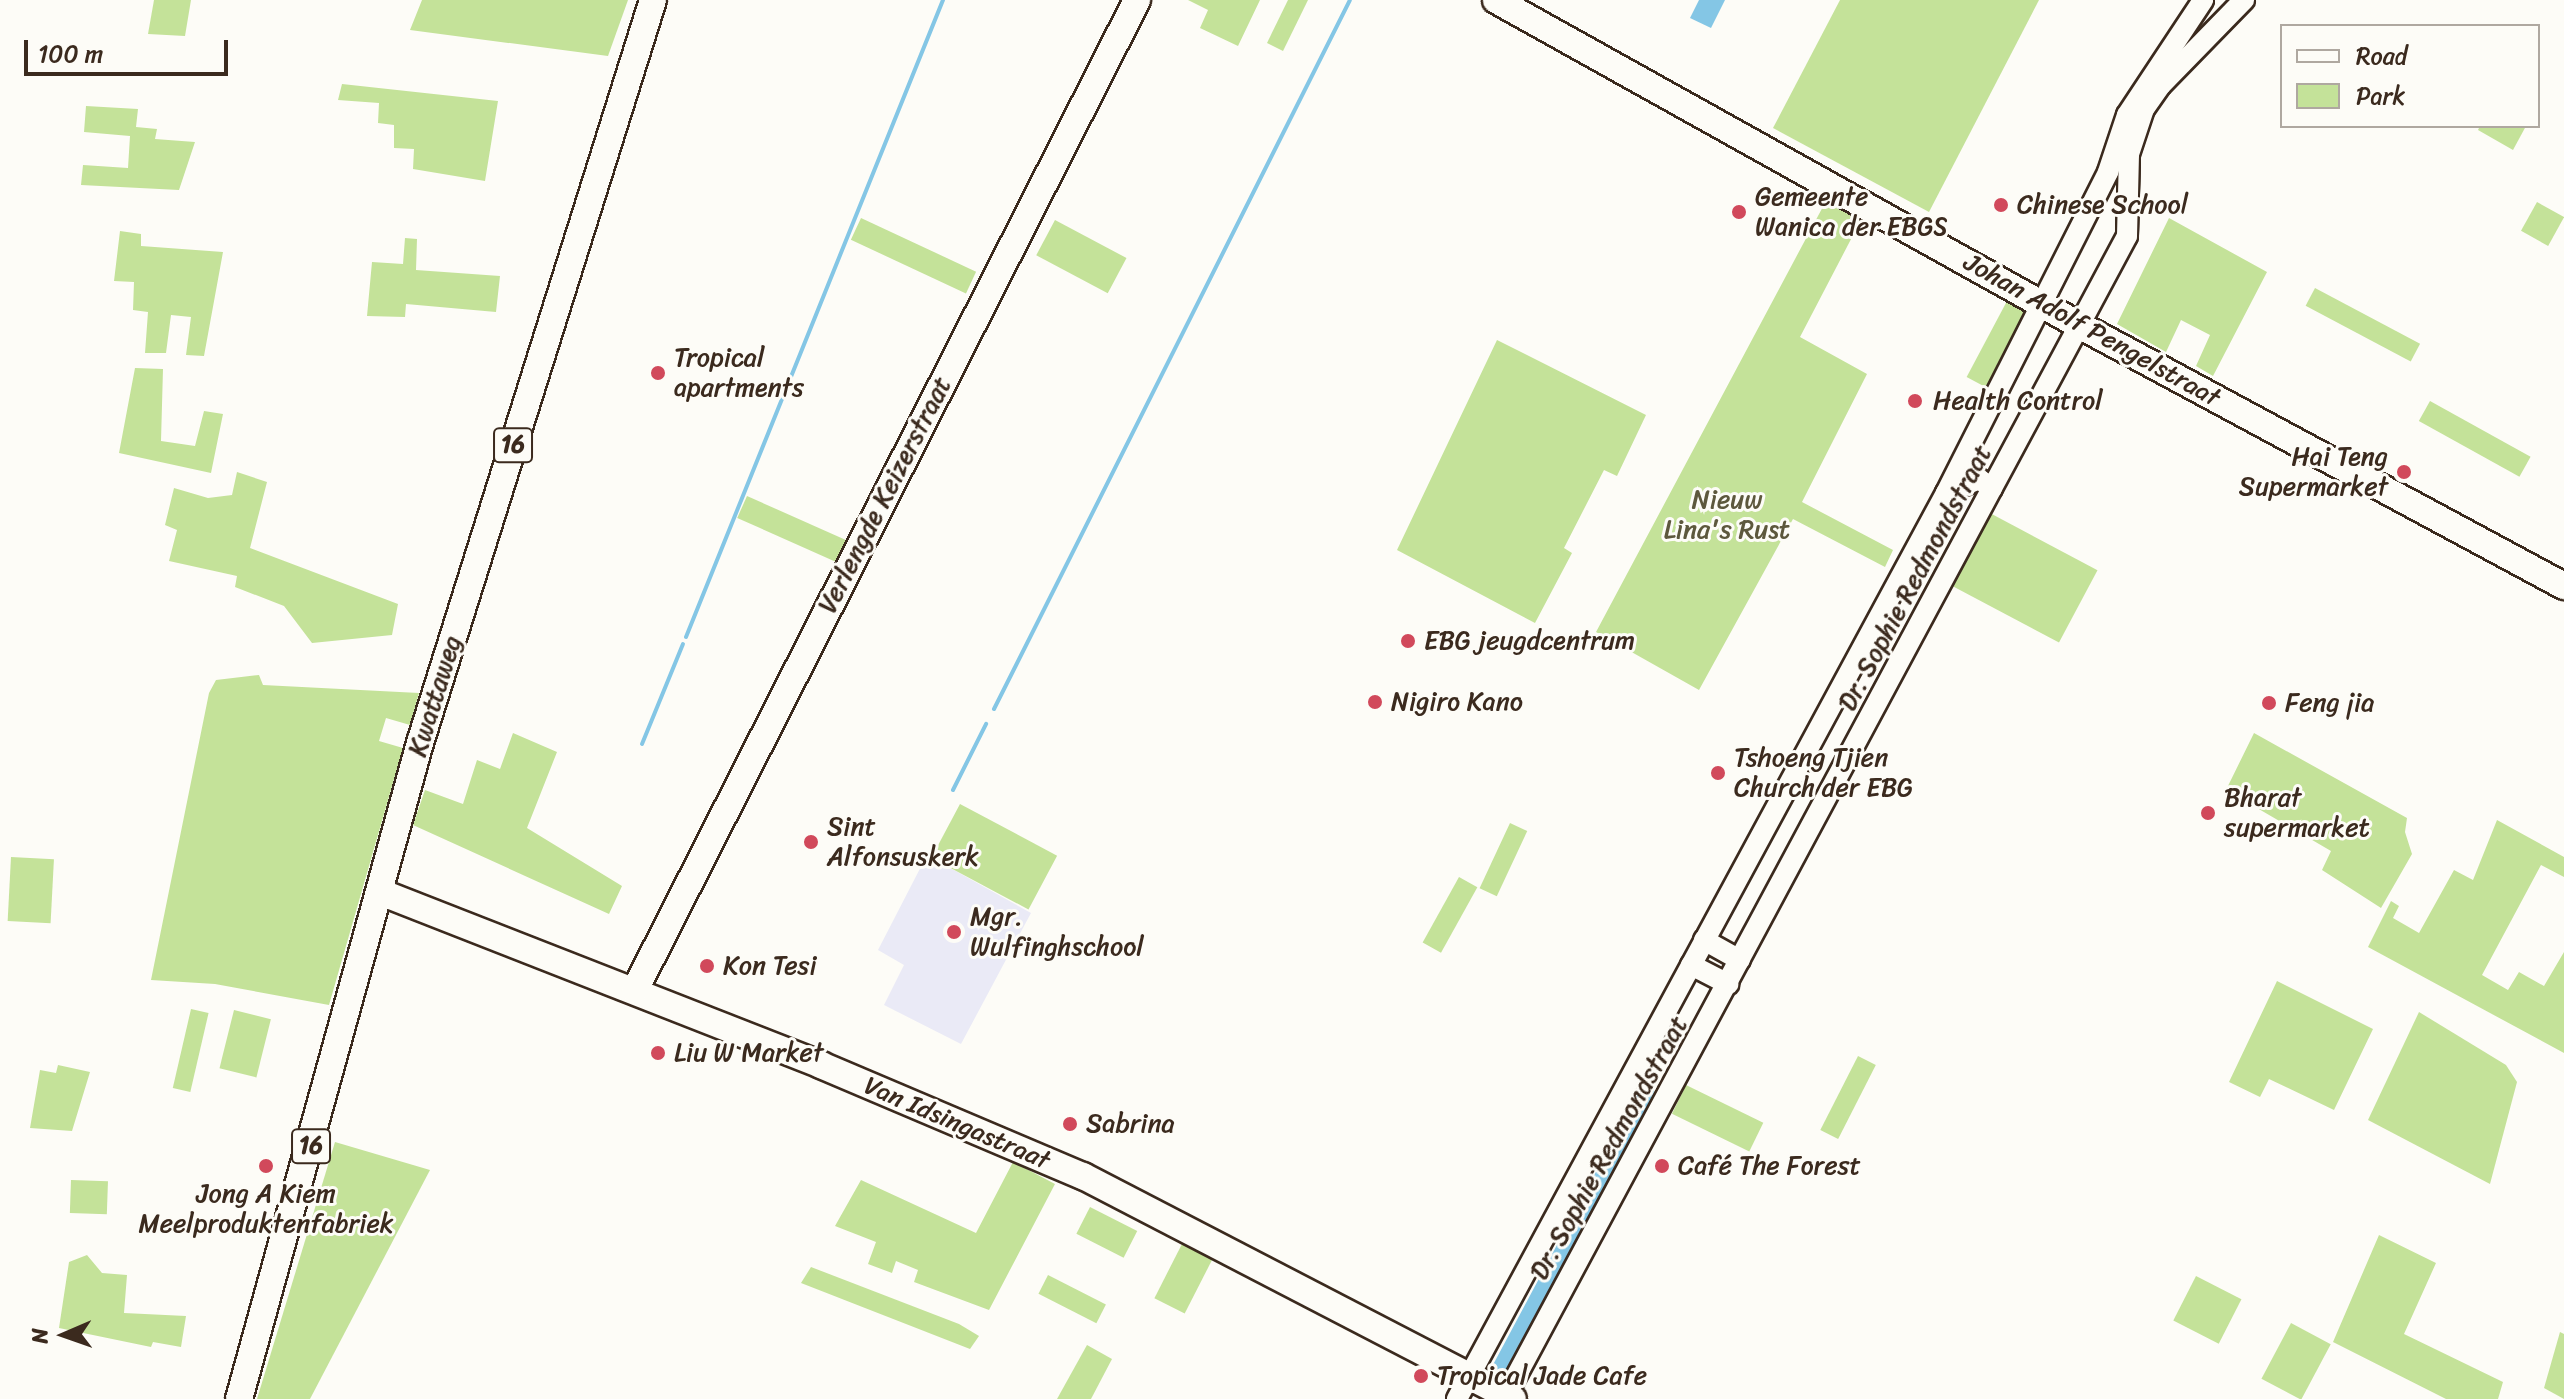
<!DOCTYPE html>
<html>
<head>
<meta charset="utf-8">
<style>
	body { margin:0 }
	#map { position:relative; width:2564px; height:1399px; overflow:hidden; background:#fdfcf7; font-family:Sriracha,sans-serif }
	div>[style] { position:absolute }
	.built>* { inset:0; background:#eaeaf6 }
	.green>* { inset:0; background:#c4e299; transform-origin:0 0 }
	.water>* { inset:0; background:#84c6e5 }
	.stream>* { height:4px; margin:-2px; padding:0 2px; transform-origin:2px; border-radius:2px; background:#84c6e5 }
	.canal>* { height:14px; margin:-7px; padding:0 7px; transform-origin:7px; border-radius:7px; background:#84c6e5 }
	.roads { filter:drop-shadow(2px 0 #3b2a1e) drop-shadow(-2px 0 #3b2a1e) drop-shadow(0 2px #3b2a1e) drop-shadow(0 -2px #3b2a1e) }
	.minor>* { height:20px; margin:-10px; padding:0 10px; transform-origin:10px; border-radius:10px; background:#fdfcf7 }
	.major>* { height:26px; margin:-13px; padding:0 13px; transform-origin:13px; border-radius:13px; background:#fdfcf7 }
	.dots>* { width:22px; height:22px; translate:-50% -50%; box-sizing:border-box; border:4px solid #fdfcf7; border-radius:50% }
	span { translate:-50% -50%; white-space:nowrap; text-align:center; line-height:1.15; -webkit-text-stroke:6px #fdfcf7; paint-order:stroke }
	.shield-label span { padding:2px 6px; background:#fdfcf7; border:2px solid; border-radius:6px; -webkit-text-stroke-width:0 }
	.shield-label { font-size:24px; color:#3b2a1e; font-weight:700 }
	.poi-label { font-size:26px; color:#3b2a1e }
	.left { translate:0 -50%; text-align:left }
	.right { translate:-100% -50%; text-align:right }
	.street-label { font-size:26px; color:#3b2a1e }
	.park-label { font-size:26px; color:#5d583d }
	.legend { position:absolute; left:2280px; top:24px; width:260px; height:104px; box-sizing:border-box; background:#fdfcf7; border:2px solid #afa8a0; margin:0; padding:10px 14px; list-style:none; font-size:24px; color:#3b2a1e }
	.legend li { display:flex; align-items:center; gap:16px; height:40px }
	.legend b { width:40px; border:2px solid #afa8a0 }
	.north { position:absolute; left:24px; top:1295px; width:80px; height:80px; -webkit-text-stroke:6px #fdfcf7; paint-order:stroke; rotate:268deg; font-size:22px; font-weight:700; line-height:32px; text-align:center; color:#3b2a1e }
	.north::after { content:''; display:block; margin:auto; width:28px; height:36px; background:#3b2a1e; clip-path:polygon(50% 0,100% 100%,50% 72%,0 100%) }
	.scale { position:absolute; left:24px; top:40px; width:204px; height:36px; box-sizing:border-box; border:4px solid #3b2a1e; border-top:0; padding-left:10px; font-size:24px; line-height:28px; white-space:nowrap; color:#3b2a1e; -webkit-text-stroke:6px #fdfcf7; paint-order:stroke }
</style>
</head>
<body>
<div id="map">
	<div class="built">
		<i style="clip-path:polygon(927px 855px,1031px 913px,961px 1044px,884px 1005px,904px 965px,878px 950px)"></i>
	</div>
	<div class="green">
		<i style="clip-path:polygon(154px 0,191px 0,185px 36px,148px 34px)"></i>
		<i style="clip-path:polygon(422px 0,628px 0,608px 56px,410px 30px)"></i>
		<i style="clip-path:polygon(1188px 0,1260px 0,1238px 46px,1200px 28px,1208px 10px)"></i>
		<i style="clip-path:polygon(1288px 0,1308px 0,1283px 51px,1267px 43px)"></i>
		<i style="clip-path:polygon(1840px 0,2039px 0,1929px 212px,1773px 128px)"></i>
		<i style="clip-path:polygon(342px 84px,498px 101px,485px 181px,413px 169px,414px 149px,394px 148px,394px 125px,378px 123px,379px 103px,338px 100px)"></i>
		<i style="clip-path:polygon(86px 106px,138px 109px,136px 127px,157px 129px,155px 139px,195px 142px,179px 190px,81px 185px,83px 165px,128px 168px,130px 136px,84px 132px)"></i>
		<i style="clip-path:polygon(2480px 126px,2526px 126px,2513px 150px,2478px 130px)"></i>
		<i style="clip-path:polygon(1826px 201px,1861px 220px,1800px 337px,1867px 374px,1802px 502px,1893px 550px,1885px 567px,1793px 519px,1699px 690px,1596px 632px)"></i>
		<i style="left:2537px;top:202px;width:31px;height:33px;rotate:29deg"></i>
		<i style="left:861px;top:218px;width:127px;height:24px;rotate:25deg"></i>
		<i style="clip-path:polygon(2169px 218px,2267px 272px,2213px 376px,2196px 366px,2210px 335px,2181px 320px,2166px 352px,2117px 324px)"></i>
		<i style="left:1055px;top:220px;width:81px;height:40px;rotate:28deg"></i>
		<i style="clip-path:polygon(120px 231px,141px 234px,141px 246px,223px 252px,204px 356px,186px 355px,191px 317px,171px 315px,166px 353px,145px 353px,148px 312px,133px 310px,134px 282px,114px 281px)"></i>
		<i style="clip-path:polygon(405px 238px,417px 239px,416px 270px,500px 276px,496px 312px,406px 304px,405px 317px,367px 316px,372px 262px,403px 264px)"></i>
		<i style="left:2315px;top:288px;width:119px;height:20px;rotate:28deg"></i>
		<i style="left:2007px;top:301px;width:26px;height:86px;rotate:28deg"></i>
		<i style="clip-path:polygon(1497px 340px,1646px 415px,1617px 476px,1604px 470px,1564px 548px,1572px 553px,1535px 623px,1397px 550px)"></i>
		<i style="clip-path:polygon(135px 368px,163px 369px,161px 441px,195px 446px,204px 411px,223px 414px,211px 473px,119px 453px)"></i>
		<i style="left:2430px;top:401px;width:115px;height:23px;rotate:29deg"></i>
		<i style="clip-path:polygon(237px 472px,267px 482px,250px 548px,398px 604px,392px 635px,312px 643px,284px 606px,235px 587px,237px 576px,169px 561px,177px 530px,165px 525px,174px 488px,208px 498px,232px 495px)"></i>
		<i style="left:747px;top:496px;width:115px;height:24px;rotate:24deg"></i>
		<i style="left:1988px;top:512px;width:124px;height:82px;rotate:28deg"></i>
		<i style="clip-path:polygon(259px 675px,263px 685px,419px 693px,410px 725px,386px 718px,379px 741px,403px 748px,329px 1005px,215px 984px,151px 980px,209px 693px,216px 680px)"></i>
		<i style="clip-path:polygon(513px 733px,557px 752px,527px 828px,622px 886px,609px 914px,413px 825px,425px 790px,463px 804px,477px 760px,500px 769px)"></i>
		<i style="clip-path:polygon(2254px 733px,2407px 818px,2405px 832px,2412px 854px,2381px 908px,2322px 870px,2331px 851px,2226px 790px)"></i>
		<i style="left:960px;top:804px;width:110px;height:61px;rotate:28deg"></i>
		<i style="clip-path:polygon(2497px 820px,2564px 857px,2564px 877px,2541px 865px,2482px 975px,2508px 990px,2519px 972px,2544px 986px,2564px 952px,2564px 1053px,2368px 947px,2391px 901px,2399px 906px,2393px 918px,2419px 933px,2454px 870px,2473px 880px)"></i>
		<i style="left:1510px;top:823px;width:19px;height:72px;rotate:25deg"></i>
		<i style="left:11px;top:857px;width:43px;height:64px;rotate:3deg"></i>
		<i style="left:1459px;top:877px;width:21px;height:75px;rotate:29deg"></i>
		<i style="clip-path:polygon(2277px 981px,2373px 1029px,2334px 1110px,2269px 1079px,2260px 1097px,2229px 1082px)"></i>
		<i style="left:191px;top:1009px;width:18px;height:81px;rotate:13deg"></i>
		<i style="left:234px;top:1010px;width:38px;height:60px;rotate:14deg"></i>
		<i style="clip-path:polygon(2419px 1012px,2506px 1065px,2517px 1082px,2490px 1184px,2368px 1120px)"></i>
		<i style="left:1858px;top:1056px;width:20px;height:83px;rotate:27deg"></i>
		<i style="clip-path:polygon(58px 1065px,90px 1072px,72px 1131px,30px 1128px,40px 1070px,56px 1073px)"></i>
		<i style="left:1686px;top:1085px;width:86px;height:32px;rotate:26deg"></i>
		<i style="clip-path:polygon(335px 1142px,430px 1170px,310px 1399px,257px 1399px)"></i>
		<i style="clip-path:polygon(1013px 1162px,1055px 1184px,989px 1310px,914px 1282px,918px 1270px,896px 1261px,892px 1273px,868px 1264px,876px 1242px,835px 1226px,861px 1180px,976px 1233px)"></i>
		<i style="left:71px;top:1180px;width:37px;height:33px;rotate:2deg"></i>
		<i style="left:1090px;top:1207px;width:53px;height:30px;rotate:27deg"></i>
		<i style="clip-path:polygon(2379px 1235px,2436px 1263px,2404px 1334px,2503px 1382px,2498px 1399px,2446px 1399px,2333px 1342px)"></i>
		<i style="left:1183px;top:1242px;width:34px;height:63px;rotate:27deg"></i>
		<i style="clip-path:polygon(87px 1255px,102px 1273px,127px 1275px,124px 1313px,186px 1316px,181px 1347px,153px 1342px,151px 1347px,59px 1328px,69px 1262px)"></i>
		<i style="clip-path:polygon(811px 1267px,959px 1324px,979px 1336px,970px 1349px,801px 1283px)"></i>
		<i style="left:1048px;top:1275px;width:65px;height:21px;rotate:27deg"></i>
		<i style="left:2196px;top:1276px;width:51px;height:50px;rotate:27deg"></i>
		<i style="left:2291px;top:1323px;width:45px;height:63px;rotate:28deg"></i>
		<i style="clip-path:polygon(2560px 1332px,2564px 1334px,2564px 1399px,2544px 1388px)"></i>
		<i style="clip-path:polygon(1087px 1345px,1112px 1359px,1091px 1399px,1057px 1399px)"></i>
	</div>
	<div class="water">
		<i style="clip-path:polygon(1699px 0,1725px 0,1711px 28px,1690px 18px)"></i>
	</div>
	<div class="stream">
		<i style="left:686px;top:637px;width:687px;rotate:-68.03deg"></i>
		<i style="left:994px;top:709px;width:793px;rotate:-63.34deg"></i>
		<i style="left:642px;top:744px;width:108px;rotate:-67.7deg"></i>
		<i style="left:953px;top:790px;width:74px;rotate:-63.4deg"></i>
	</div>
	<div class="canal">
		<i style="left:1496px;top:1374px;width:321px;rotate:-61.9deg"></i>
	</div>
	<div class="roads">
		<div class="minor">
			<i style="left:1946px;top:493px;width:36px;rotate:-23deg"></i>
			<i style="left:1979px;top:479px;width:16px;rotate:35deg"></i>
			<i style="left:1704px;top:940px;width:41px;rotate:29.1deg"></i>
			<i style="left:1691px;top:965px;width:42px;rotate:27.2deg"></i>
			<i style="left:1457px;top:1399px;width:1030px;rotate:-61.64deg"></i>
			<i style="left:1946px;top:493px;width:360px;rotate:-63.2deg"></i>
			<i style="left:2108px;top:172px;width:60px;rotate:-71.6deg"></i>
			<i style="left:2127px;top:115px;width:138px;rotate:-56.5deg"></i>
			<i style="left:1504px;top:1399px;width:1319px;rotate:-61.82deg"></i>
			<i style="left:2127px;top:236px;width:82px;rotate:-88.6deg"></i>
			<i style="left:2129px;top:154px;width:47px;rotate:-71.6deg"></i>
			<i style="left:2144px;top:109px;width:29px;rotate:-55deg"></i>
			<i style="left:2161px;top:85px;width:119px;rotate:-45.7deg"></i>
		</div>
		<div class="major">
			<i style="left:1496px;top:0;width:667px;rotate:29.14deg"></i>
			<i style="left:2079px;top:325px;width:551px;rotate:28.29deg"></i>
			<i style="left:380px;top:892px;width:474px;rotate:21.4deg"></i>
			<i style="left:821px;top:1065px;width:285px;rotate:23deg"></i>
			<i style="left:1083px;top:1176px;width:484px;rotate:27.4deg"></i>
			<i style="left:635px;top:990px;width:1110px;rotate:-63.11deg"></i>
			<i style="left:239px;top:1399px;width:681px;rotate:-74.58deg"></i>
			<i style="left:420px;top:743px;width:779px;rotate:-72.59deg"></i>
		</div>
	</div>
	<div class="dots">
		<i style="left:2001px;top:205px;background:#d1495b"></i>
		<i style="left:1739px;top:212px;background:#d1495b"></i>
		<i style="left:658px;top:373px;background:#d1495b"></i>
		<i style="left:1915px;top:401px;background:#d1495b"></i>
		<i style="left:2404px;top:472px;background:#d1495b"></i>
		<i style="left:1408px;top:641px;background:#d1495b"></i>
		<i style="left:1375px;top:702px;background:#d1495b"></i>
		<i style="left:2269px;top:703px;background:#d1495b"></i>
		<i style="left:1718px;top:773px;background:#d1495b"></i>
		<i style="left:2208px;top:813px;background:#d1495b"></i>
		<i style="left:811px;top:842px;background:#d1495b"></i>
		<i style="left:954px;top:932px;background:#d1495b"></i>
		<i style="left:707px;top:966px;background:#d1495b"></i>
		<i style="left:658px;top:1053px;background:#d1495b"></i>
		<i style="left:1070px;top:1124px;background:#d1495b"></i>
		<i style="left:266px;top:1166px;background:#d1495b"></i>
		<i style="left:1662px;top:1166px;background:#d1495b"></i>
		<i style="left:1421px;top:1376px;background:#d1495b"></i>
	</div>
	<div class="shield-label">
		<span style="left:513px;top:445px">16</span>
		<span style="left:311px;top:1146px">16</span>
	</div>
	<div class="poi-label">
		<span class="left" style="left:1755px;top:212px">Gemeente<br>Wanica der EBGS</span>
		<span class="left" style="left:2017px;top:205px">Chinese School</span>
		<span class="left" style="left:674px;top:373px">Tropical<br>apartments</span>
		<span class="left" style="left:1933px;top:401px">Health Control</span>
		<span class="right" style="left:2388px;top:472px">Hai Teng<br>Supermarket</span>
		<span class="left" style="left:1424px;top:641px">EBG jeugdcentrum</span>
		<span class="left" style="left:1391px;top:702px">Nigiro Kano</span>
		<span class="left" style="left:2285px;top:703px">Feng jia</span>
		<span class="left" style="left:1734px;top:773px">Tshoeng Tjien<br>Church der EBG</span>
		<span class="left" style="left:2224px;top:813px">Bharat<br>supermarket</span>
		<span class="left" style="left:827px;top:842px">Sint<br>Alfonsuskerk</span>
		<span class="left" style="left:970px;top:932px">Mgr.<br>Wulfinghschool</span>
		<span class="left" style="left:723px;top:966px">Kon Tesi</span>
		<span class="left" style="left:674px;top:1053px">Liu W Market</span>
		<span class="left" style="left:1086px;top:1124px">Sabrina</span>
		<span class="left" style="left:1678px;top:1166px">Café The Forest</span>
		<span style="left:266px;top:1209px">Jong A Kiem<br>Meelproduktenfabriek</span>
		<span class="left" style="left:1437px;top:1376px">Tropical Jade Cafe</span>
	</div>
	<div class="street-label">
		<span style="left:2092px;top:330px;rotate:29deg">Johan Adolf Pengelstraat</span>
		<span style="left:885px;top:495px;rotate:-63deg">Verlengde Keizerstraat</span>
		<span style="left:1915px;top:578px;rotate:-62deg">Dr. Sophie Redmondstraat</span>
		<span style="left:435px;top:696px;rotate:-73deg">Kwattaweg</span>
		<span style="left:957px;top:1123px;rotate:23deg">Van Idsingastraat</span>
		<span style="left:1609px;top:1148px;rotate:-61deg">Dr. Sophie Redmondstraat</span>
	</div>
	<div class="park-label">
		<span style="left:1727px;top:515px">Nieuw<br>Lina's Rust</span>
	</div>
	<ul class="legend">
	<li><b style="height:10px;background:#fdfcf7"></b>Road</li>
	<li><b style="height:22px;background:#c4e299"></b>Park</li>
	</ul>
	<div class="north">N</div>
	<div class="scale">100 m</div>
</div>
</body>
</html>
